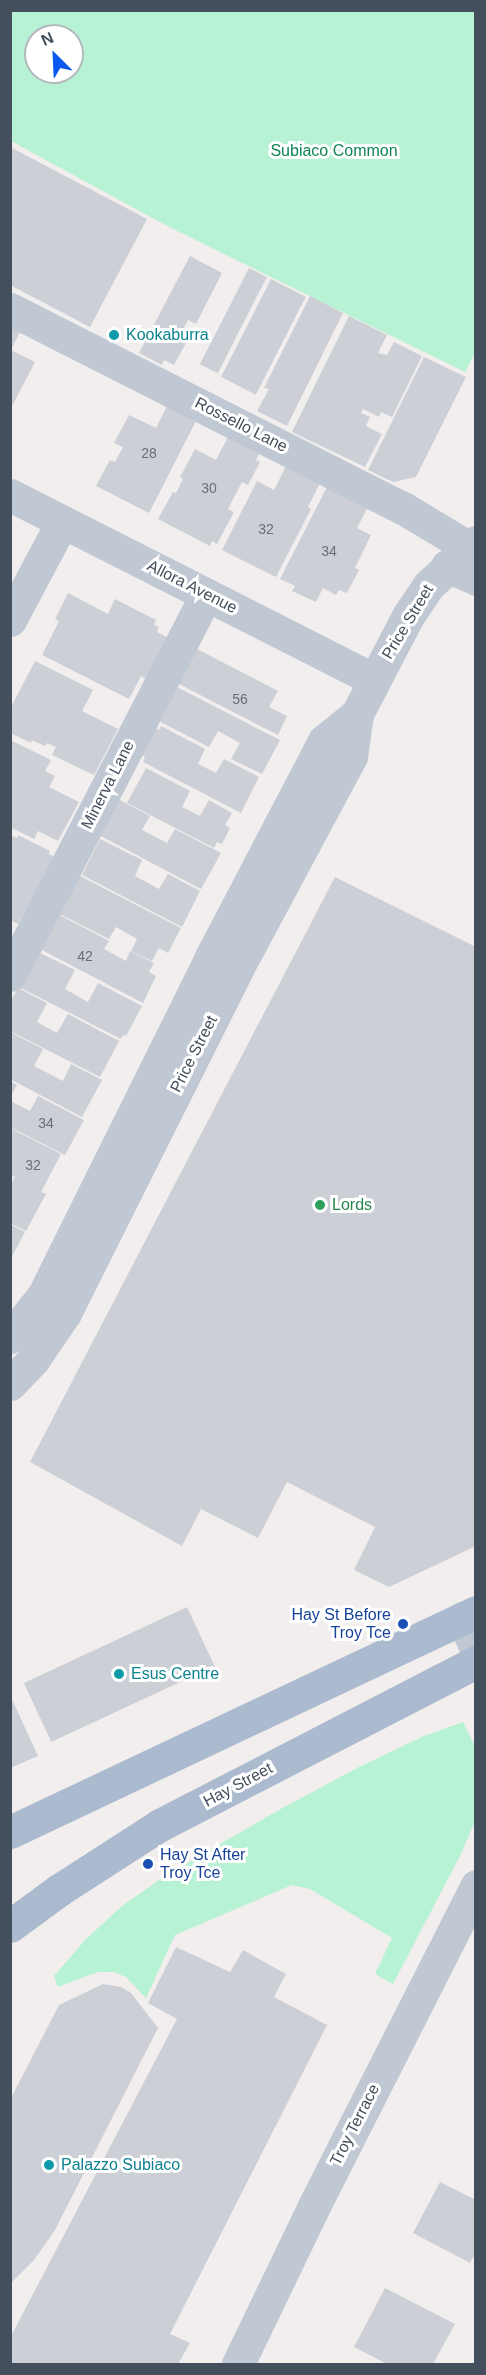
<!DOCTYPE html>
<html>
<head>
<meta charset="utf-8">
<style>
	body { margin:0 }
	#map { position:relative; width:486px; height:2375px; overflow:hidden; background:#f1eeed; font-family:Arial,sans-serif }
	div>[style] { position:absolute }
	.green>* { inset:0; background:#b7f2d4 }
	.building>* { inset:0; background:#cccfd6; transform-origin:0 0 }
	.minor>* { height:33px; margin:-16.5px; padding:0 16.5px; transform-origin:16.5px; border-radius:16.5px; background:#c0c8d4 }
	.major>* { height:33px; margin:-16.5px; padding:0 16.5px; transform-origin:16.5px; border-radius:16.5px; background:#abbacf }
	.dots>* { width:16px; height:16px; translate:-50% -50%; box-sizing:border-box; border:3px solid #fff; border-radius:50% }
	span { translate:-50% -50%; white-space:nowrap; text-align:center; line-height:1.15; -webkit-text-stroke:6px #fff; paint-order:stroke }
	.number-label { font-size:14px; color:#666f7b }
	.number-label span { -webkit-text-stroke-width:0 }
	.park-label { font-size:16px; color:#0f8455 }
	.culture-label { font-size:16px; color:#0d838f }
	.left { translate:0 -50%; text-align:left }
	.street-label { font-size:16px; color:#444f5d }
	.leisure-label { font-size:16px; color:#27864d }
	.transit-label { font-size:16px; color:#164399 }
	.right { translate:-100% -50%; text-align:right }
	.frame { position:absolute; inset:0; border:12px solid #444f5d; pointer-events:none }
	.north { position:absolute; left:24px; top:24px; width:60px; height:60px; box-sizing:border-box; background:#fff; border:2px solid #b4b9be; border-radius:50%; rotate:336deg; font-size:16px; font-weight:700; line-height:24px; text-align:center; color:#444f5d }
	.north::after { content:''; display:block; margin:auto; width:21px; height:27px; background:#0a58ee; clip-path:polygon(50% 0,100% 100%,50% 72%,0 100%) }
</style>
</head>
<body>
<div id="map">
	<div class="green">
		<i style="clip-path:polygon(evenodd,10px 11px,475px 11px,476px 351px,465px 372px,169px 227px,11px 141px,10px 11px,36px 36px,72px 36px,72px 72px,36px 72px,36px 36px)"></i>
		<i style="clip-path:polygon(463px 1722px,475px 1747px,475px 1821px,461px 1854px,393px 1984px,375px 1974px,392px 1938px,310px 1889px,292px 1885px,175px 1935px,146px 1998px,126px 1977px,113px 1972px,98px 1972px,58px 1987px,54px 1976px,86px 1939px,122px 1906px,165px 1876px,277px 1811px,357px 1768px,424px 1736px)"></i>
	</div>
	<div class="building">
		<i style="clip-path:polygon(10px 147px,147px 219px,90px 327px,10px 285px)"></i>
		<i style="clip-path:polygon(190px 256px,222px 273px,196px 324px,188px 320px,184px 328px,192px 332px,174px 365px,164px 360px,162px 365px,139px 353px)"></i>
		<i style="left:249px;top:268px;width:20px;height:108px;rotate:27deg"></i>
		<i style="left:271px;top:279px;width:39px;height:110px;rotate:27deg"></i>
		<i style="clip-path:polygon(310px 296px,343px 313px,287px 426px,257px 411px,269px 389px,264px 388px)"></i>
		<i style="clip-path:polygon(349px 316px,387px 335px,378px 353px,387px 355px,394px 342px,422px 356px,392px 417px,381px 412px,379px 417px,363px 409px,361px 413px,370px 417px,366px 426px,382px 434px,365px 467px,292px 432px)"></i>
		<i style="clip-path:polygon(10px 318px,24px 324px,11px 350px,35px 362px,10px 410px)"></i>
		<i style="clip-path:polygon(424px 357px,466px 377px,416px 477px,393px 482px,368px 470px)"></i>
		<i style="clip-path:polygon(167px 406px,196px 421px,149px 513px,96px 486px,110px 460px,115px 462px,123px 447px,114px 443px,129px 415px,156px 428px)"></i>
		<i style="clip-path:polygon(228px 437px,259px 453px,256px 460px,260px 462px,248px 485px,242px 482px,228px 509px,234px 512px,217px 544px,212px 541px,210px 546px,158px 519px,173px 492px,176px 493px,183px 479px,180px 477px,195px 449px,216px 460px)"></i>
		<i style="clip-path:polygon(287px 464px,321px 481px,308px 507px,311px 509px,276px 577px,222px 550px,257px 481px,274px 490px)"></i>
		<i style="clip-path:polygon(328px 485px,370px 503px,357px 528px,371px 535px,355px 568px,359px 570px,347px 593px,339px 590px,336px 595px,323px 588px,316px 602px,292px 591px,295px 586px,280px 579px)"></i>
		<i style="clip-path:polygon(68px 593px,108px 614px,115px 599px,156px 620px,154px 625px,159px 627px,157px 632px,167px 637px,146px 679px,141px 676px,129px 699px,42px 655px,59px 621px,55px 619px)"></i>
		<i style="clip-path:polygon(195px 648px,278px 691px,269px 707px,287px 716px,278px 735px,177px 683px)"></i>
		<i style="clip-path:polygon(35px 661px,93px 690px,82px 711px,118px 729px,94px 775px,52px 755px,56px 747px,47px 743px,45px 746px,32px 740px,31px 743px,10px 733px,10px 709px)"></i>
		<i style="clip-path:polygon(175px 686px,280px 740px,262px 774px,231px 759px,240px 743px,218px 731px,209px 747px,157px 720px)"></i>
		<i style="clip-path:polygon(161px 726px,205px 749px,198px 764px,216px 773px,224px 759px,259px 777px,241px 813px,143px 762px,145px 757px,141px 755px,155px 728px,159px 730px)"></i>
		<i style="clip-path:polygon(10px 740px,51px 760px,45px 771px,55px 776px,49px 787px,79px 802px,58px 841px,38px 831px,34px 839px,10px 827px)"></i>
		<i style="clip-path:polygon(146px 768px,190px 791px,182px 807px,200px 816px,209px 800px,232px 813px,225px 825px,230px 828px,222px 844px,217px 842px,214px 848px,127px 803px)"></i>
		<i style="clip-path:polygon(116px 798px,150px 816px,142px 830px,167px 843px,175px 829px,221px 853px,201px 889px,97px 834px)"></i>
		<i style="clip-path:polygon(10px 835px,17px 838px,18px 835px,50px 851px,49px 854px,55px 857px,18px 924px,10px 920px)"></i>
		<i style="clip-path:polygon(100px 839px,142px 860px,135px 876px,159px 889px,168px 874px,200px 891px,182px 927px,82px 875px)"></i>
		<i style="clip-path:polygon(78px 875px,181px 928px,168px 953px,159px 948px,152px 961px,131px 951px,137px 939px,116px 927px,109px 939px,58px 913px)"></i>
		<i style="clip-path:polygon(335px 877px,476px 947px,476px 1546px,389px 1587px,354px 1570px,375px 1527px,287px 1482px,258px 1538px,201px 1509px,182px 1546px,30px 1462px)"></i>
		<i style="clip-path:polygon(58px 914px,109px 941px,104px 949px,126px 961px,130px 951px,154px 963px,149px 972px,156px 976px,143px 1003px,40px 949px)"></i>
		<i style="clip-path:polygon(40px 953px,75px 970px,65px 989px,88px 1002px,98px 983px,142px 1006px,126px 1036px,123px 1035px,121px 1039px,21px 988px)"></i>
		<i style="clip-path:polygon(18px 988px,47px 1003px,37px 1022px,57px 1033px,68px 1014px,119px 1041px,100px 1077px,10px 1031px,10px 1003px)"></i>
		<i style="clip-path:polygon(10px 1032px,43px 1049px,34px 1066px,63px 1081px,71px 1064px,102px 1080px,82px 1117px,10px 1079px)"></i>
		<i style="clip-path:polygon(10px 1081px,17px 1085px,10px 1097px)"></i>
		<i style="clip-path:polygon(38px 1096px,84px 1120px,65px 1155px,10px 1127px,10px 1101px,30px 1111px)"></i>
		<i style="clip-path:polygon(10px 1128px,61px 1154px,41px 1192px,46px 1194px,26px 1231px,10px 1223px,10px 1186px,15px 1177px,10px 1175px)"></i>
		<i style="clip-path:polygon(10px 1224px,25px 1232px,10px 1260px)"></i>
		<i style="left:187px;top:1607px;width:65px;height:180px;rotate:65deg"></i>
		<i style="clip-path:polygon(10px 1695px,38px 1756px,10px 1768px)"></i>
		<i style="clip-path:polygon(176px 1947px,230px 1972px,243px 1950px,286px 1974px,274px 1997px,327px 2025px,170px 2334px,190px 2343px,178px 2364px,10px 2364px,10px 2338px,177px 2019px,148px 2003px)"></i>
		<i style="clip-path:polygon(103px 1984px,121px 1987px,131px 1993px,158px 2028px,55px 2230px,34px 2260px,10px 2284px,10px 2100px,59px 2005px)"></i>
		<i style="clip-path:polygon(440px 2182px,476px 2200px,476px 2252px,470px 2263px,413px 2233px)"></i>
		<i style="clip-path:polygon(385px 2288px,455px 2324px,433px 2364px,387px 2364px,354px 2347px)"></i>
	</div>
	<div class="minor">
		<i style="left:10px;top:309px;width:441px;rotate:26.9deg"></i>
		<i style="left:403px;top:508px;width:76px;rotate:31deg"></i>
		<i style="left:10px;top:495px;width:408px;rotate:26.9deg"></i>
		<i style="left:447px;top:566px;width:32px;rotate:24deg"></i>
		<i style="left:10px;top:620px;width:111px;rotate:-62deg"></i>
		<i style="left:10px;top:975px;width:428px;rotate:-62.7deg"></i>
		<i style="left:10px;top:1337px;width:53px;rotate:-51.2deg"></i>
		<i style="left:43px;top:1296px;width:378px;rotate:-63.6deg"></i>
		<i style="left:211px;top:957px;width:244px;rotate:-62.4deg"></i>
		<i style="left:324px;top:741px;width:43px;rotate:-39.3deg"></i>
		<i style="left:10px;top:1384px;width:33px;rotate:-46deg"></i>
		<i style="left:33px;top:1360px;width:57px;rotate:-55.8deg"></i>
		<i style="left:65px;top:1313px;width:385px;rotate:-63.4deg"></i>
		<i style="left:237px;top:969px;width:242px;rotate:-61.8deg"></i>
		<i style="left:351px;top:756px;width:42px;rotate:-81.9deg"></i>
		<i style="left:357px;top:714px;width:110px;rotate:-62.5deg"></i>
		<i style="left:408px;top:616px;width:37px;rotate:-56deg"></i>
		<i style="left:429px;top:585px;width:64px;rotate:-42.5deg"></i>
		<i style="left:462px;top:1618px;width:33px;rotate:65deg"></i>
		<i style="left:238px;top:2364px;width:175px;rotate:-64.3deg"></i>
		<i style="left:314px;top:2206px;width:359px;rotate:-63.1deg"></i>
	</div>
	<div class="major">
		<i style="left:10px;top:1832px;width:515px;rotate:-25.27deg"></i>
		<i style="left:10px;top:1926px;width:61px;rotate:-36.3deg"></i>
		<i style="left:59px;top:1890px;width:120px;rotate:-32.8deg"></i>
		<i style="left:160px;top:1825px;width:356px;rotate:-27.3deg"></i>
	</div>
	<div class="dots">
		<i style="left:114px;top:335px;background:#0f9aa8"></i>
		<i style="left:320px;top:1205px;background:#2e9e5b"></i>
		<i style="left:403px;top:1624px;background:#1a4fb4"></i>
		<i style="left:119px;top:1674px;background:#0f9aa8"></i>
		<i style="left:148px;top:1864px;background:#1a4fb4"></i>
		<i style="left:49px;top:2165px;background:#0f9aa8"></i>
	</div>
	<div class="number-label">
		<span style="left:149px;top:453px">28</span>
		<span style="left:209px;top:488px">30</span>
		<span style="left:266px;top:529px">32</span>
		<span style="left:329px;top:551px">34</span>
		<span style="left:240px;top:699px">56</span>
		<span style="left:85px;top:956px">42</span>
		<span style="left:46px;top:1123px">34</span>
		<span style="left:33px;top:1165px">32</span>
	</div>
	<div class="park-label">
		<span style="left:334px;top:151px">Subiaco Common</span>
	</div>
	<div class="culture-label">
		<span class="left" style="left:126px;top:335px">Kookaburra</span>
		<span class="left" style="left:131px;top:1674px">Esus Centre</span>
		<span class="left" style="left:61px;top:2165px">Palazzo Subiaco</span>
	</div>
	<div class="street-label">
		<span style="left:241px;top:425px;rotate:27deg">Rossello Lane</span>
		<span style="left:192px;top:587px;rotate:27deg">Allora Avenue</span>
		<span style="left:408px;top:622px;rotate:-59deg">Price Street</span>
		<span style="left:108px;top:785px;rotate:-63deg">Minerva Lane</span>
		<span style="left:194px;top:1054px;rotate:-63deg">Price Street</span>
		<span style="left:238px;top:1785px;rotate:-28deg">Hay Street</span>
		<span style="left:355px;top:2125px;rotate:-63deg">Troy Terrace</span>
	</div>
	<div class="leisure-label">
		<span class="left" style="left:332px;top:1205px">Lords</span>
	</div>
	<div class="transit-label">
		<span class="right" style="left:391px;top:1624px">Hay St Before<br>Troy Tce</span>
		<span class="left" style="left:160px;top:1864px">Hay St After<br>Troy Tce</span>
	</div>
	<div class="frame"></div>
	<div class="north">N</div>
</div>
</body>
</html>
